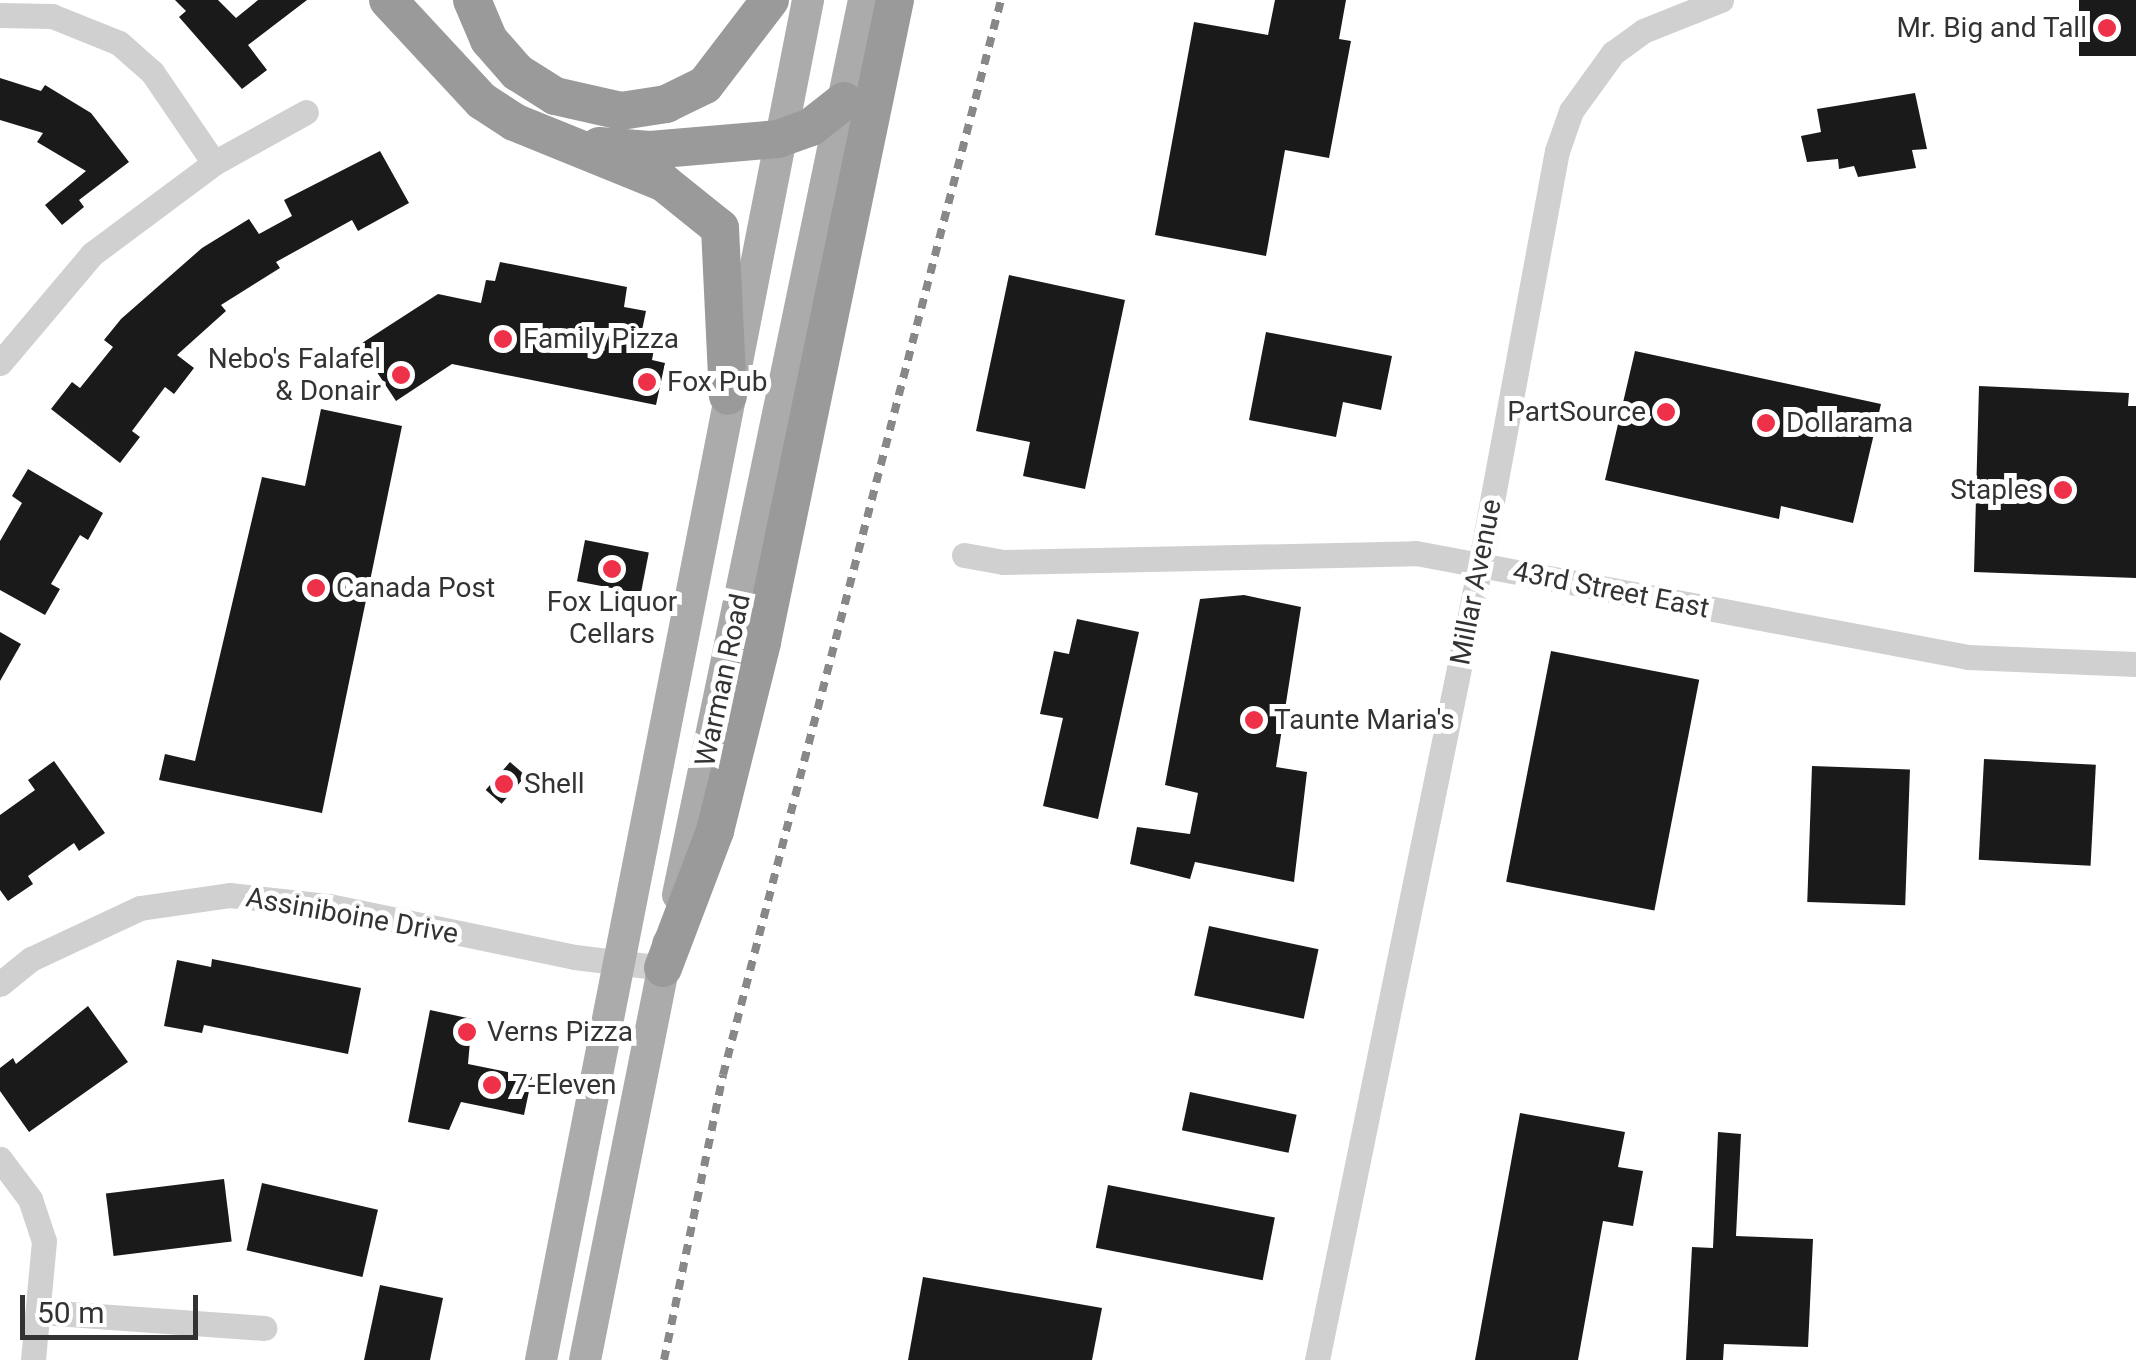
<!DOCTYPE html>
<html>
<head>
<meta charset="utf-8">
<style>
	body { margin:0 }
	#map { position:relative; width:2136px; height:1360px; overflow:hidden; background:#fff; font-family:Roboto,sans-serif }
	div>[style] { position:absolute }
	.building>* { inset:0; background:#1a1a1a; transform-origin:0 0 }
	.minor>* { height:25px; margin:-12.5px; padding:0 12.5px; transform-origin:12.5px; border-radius:12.5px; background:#d0d0d0 }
	.major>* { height:32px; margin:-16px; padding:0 16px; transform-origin:16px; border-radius:16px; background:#ababab }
	.highway>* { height:38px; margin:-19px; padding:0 19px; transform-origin:19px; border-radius:19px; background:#9a9a9a }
	.rail>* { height:8px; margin-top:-4px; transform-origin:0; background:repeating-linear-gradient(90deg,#888 0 10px,transparent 0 18px) }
	.dots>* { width:28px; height:28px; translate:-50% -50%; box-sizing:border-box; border:5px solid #fff; border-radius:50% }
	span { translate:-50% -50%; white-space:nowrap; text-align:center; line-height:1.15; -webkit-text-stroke:10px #fff; paint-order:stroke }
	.poi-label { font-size:28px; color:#333 }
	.right { translate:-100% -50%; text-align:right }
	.left { translate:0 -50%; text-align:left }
	.street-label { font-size:28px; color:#333 }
	.scale { position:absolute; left:20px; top:1295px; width:178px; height:45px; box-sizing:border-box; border:5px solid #333; border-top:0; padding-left:12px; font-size:30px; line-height:35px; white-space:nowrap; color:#333; -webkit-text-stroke:8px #fff; paint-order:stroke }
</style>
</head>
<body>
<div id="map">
	<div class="building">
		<i style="clip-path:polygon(175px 0,218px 0,236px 18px,258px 0,307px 0,248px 45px,267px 70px,242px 89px,179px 17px,186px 11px)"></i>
		<i style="clip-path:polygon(1275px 0,1346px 0,1339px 39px,1351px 41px,1329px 158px,1285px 150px,1266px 256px,1155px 235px,1194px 22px,1268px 35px)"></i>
		<i style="left:2079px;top:0;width:57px;height:56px"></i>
		<i style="clip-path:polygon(0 78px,41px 91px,45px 85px,91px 113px,129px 162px,79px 200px,84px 207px,62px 225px,45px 205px,86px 171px,37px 142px,43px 133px,0 120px)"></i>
		<i style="clip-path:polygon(1915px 93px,1927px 149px,1912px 150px,1916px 168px,1858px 177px,1854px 166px,1839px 169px,1838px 159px,1807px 162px,1801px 136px,1821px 132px,1817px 109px)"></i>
		<i style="clip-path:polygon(380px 151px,409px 203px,358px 231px,352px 220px,276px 262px,280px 268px,221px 305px,226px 311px,177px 355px,194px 368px,174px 394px,165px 387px,132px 431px,140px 437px,120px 463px,51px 409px,72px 382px,80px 388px,113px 347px,104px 340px,121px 319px,202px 248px,249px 219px,259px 234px,292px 216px,284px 200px)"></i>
		<i style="clip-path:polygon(500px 262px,627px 287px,624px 307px,646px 311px,641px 335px,656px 338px,652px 360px,665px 363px,656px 405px,452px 364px,396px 401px,359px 345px,438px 294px,481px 303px,486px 280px,495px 281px)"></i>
		<i style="clip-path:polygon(1009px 275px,1125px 300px,1085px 489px,1023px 476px,1030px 442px,976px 431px)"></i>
		<i style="clip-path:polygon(1266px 332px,1392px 356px,1381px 410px,1343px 402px,1336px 437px,1249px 420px)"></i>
		<i style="clip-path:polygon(1635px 351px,1881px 404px,1853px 523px,1781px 506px,1779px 519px,1605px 480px)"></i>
		<i style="clip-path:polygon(1979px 386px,2129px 393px,2128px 406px,2136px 406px,2136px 578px,1974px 572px)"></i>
		<i style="clip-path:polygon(321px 409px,402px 426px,322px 813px,159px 780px,165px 754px,195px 761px,262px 477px,305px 486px)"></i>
		<i style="clip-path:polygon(28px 469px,103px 513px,88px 540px,80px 535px,51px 584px,60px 589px,45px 615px,0 590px,0 541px,22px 503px,12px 496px)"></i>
		<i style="left:585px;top:540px;width:65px;height:42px;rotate:11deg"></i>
		<i style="clip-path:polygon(1244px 595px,1301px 607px,1276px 767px,1307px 772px,1294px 882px,1195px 862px,1190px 879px,1130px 864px,1137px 827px,1190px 834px,1198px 793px,1165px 785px,1200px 599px)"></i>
		<i style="clip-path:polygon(1077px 619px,1139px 632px,1098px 819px,1043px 806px,1063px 718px,1040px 714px,1054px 651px,1069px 654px)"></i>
		<i style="clip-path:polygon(0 632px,21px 644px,0 681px)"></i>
		<i style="left:1551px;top:651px;width:151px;height:235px;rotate:11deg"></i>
		<i style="left:1984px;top:759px;width:112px;height:101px;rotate:3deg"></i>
		<i style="clip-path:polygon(54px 761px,105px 833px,79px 851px,74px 843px,28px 876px,33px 884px,8px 901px,0 890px,0 815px,35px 790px,28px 780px)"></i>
		<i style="left:510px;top:762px;width:21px;height:37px;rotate:41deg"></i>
		<i style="left:1812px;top:766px;width:98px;height:136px;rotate:2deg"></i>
		<i style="left:1209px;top:926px;width:112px;height:71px;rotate:12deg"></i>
		<i style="clip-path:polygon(212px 959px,361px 988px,348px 1054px,204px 1025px,202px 1033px,164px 1026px,177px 960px,211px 967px)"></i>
		<i style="clip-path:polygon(88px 1006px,128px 1062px,29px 1132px,0 1091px,0 1068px,13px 1058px,16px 1064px)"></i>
		<i style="clip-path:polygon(430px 1010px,472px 1019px,468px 1064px,532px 1077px,524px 1115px,461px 1102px,449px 1130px,408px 1122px)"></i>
		<i style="left:1190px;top:1092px;width:109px;height:39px;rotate:12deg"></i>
		<i style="clip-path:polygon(1520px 1113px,1625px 1132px,1618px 1167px,1643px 1171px,1633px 1226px,1603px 1221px,1578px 1360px,1475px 1360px)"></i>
		<i style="clip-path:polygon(1718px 1132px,1741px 1134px,1736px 1236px,1813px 1239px,1808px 1347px,1724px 1344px,1723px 1360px,1686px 1360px,1692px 1247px,1713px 1248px)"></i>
		<i style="left:224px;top:1179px;width:63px;height:119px;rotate:83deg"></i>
		<i style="left:262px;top:1183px;width:119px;height:69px;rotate:13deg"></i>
		<i style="left:1108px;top:1185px;width:170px;height:64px;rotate:11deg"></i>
		<i style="clip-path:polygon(923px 1277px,1102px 1308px,1092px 1360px,908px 1360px)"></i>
		<i style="clip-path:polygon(380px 1285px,443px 1298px,430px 1360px,364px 1360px)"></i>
	</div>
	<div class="minor">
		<i style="left:0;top:15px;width:52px;rotate:1.1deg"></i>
		<i style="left:52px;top:16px;width:72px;rotate:21.9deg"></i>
		<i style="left:119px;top:43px;width:44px;rotate:41.3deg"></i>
		<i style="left:152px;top:72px;width:110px;rotate:55.7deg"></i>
		<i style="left:0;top:363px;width:143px;rotate:-49.8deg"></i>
		<i style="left:92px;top:254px;width:152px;rotate:-36.7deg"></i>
		<i style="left:214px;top:163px;width:105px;rotate:-29deg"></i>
		<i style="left:964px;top:555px;width:40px;rotate:10deg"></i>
		<i style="left:1003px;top:562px;width:413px;rotate:-1.2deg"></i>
		<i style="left:1416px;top:553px;width:562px;rotate:10.67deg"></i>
		<i style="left:1968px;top:657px;width:168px;rotate:2.4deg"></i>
		<i style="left:0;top:984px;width:40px;rotate:-39deg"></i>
		<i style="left:31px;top:959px;width:120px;rotate:-25.1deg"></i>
		<i style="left:140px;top:908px;width:90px;rotate:-8.3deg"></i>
		<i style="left:229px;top:895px;width:101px;rotate:6.3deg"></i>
		<i style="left:329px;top:906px;width:251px;rotate:11.7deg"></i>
		<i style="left:575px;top:957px;width:89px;rotate:7.1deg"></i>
		<i style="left:0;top:1159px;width:50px;rotate:53.1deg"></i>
		<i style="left:30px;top:1199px;width:44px;rotate:71.6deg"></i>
		<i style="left:44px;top:1241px;width:120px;rotate:95.3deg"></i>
		<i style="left:41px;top:1312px;width:224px;rotate:4.1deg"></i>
		<i style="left:1317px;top:1360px;width:811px;rotate:-78.4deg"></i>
		<i style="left:1480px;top:566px;width:422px;rotate:-79.5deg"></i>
		<i style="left:1557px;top:151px;width:42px;rotate:-70.7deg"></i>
		<i style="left:1571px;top:111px;width:72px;rotate:-54.1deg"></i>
		<i style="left:1613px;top:53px;width:37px;rotate:-36deg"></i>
		<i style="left:1643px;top:31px;width:84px;rotate:-21.7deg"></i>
	</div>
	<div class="major">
		<i style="left:678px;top:895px;width:914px;rotate:-78.26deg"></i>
		<i style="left:541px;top:1360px;width:1386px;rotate:-78.89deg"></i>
		<i style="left:585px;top:1360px;width:425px;rotate:-78.7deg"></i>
	</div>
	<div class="highway">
		<i style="left:388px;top:0;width:138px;rotate:47.1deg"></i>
		<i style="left:482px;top:101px;width:38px;rotate:33deg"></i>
		<i style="left:514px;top:122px;width:162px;rotate:22.1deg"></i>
		<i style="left:664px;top:183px;width:72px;rotate:38.8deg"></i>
		<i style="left:720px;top:228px;width:168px;rotate:87.3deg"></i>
		<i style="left:472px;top:0;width:43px;rotate:67deg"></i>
		<i style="left:489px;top:40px;width:43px;rotate:48.8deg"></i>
		<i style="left:517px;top:72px;width:45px;rotate:32.3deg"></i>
		<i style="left:555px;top:96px;width:68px;rotate:12.8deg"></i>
		<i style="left:621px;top:111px;width:46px;rotate:-8.8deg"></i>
		<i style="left:666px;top:104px;width:43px;rotate:-26deg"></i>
		<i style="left:705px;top:85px;width:107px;rotate:-52.6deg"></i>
		<i style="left:599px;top:146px;width:51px;rotate:4.5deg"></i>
		<i style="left:650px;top:150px;width:128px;rotate:-4.9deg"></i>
		<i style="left:778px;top:139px;width:35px;rotate:-20deg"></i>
		<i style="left:811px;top:127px;width:42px;rotate:-38.2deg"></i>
		<i style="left:663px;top:968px;width:147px;rotate:-69.2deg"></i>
		<i style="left:715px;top:831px;width:195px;rotate:-76deg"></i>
		<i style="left:762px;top:642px;width:656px;rotate:-78.3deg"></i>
	</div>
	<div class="rail">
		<i style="left:664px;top:1360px;width:291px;rotate:-78.3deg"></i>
		<i style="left:723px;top:1075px;width:1110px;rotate:-75.5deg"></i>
	</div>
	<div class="dots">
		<i style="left:2107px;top:28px;background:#ef3049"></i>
		<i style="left:503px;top:339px;background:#ef3049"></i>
		<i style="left:401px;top:375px;background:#ef3049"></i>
		<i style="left:647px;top:382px;background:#ef3049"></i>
		<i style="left:1666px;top:412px;background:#ef3049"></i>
		<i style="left:1766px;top:423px;background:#ef3049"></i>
		<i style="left:2063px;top:490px;background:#ef3049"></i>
		<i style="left:612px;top:569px;background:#ef3049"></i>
		<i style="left:316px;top:588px;background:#ef3049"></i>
		<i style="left:1254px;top:720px;background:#ef3049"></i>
		<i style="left:504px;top:784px;background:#ef3049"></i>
		<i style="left:467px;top:1032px;background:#ef3049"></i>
		<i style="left:492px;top:1085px;background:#ef3049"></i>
	</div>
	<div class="poi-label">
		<span class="right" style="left:2087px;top:28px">Mr. Big and Tall</span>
		<span class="left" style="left:523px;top:339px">Family Pizza</span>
		<span class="right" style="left:381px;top:375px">Nebo's Falafel<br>&amp; Donair</span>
		<span class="left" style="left:667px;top:382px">Fox Pub</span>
		<span class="right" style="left:1646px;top:412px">PartSource</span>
		<span class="left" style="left:1786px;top:423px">Dollarama</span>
		<span class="right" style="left:2043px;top:490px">Staples</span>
		<span class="left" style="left:336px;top:588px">Canada Post</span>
		<span style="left:612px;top:618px">Fox Liquor<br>Cellars</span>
		<span class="left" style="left:1274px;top:720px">Taunte Maria's</span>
		<span class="left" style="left:524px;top:784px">Shell</span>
		<span class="left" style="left:487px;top:1032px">Verns Pizza</span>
		<span class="left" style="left:512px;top:1085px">7-Eleven</span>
	</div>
	<div class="street-label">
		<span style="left:1476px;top:582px;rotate:-79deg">Millar Avenue</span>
		<span style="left:1611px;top:590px;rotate:11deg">43rd Street East</span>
		<span style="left:723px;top:680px;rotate:-78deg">Warman Road</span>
		<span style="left:352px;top:916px;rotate:10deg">Assiniboine Drive</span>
	</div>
	<div class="scale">50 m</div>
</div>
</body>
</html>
